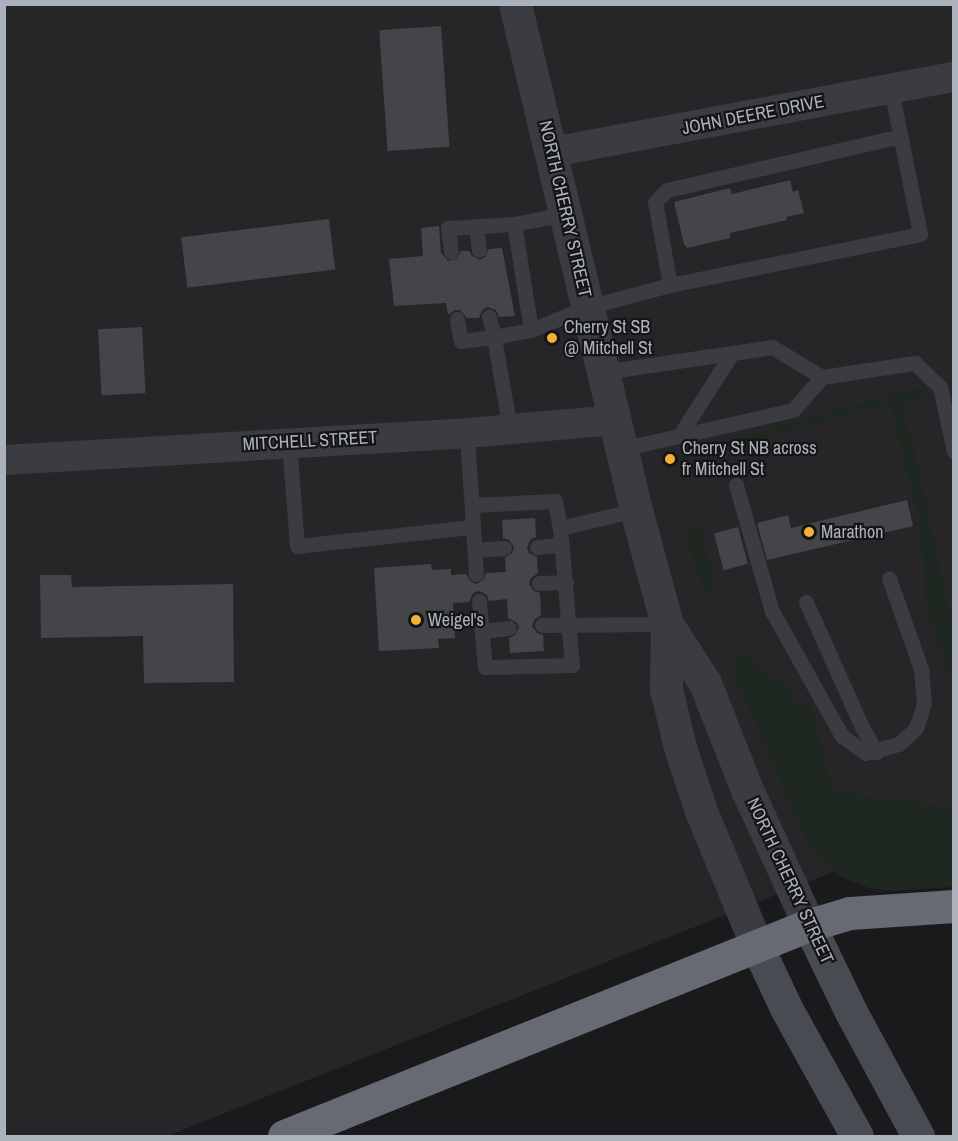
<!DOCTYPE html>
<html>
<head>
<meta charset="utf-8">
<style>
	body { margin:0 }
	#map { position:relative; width:958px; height:1141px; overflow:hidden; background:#1a1a1c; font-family:"Archivo Narrow",sans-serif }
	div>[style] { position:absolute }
	.built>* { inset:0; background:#262629 }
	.green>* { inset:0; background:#1f2820 }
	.building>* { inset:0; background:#444549; transform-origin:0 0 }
	.service>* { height:15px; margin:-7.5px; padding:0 7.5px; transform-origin:7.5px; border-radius:7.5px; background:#3a3c41 }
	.minor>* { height:30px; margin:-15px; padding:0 15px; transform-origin:15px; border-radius:15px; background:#3a3c41 }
	.tertiary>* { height:33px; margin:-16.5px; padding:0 16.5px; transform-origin:16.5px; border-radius:16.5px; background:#3a3c41 }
	.secondary>* { height:33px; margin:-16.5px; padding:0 16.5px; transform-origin:16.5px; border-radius:16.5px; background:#484b51 }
	.motorway>* { height:33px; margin:-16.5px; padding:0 16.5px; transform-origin:16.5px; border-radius:16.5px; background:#666a73 }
	.dots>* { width:16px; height:16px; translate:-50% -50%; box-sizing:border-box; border:3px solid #151517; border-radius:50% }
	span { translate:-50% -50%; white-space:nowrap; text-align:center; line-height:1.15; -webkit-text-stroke:4.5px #151517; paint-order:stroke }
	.street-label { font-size:18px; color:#acb2bc }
	.poi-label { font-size:18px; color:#acb2bc }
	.left { translate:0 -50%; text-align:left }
	.frame { position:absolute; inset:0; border:6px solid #acb2bc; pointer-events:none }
</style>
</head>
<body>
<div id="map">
	<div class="built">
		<i style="clip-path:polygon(5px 5px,953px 5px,953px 855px,851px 865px,167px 1136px,5px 1136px)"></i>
	</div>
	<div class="green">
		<i style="clip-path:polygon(917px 388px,924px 390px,923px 398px,899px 405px,913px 444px,953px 630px,953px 687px,925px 603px,922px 532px,889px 402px,690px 459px,686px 469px,681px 472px,667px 468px,664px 459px)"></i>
		<i style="clip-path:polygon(691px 524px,701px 528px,715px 592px,711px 598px,704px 594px,685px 532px)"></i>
		<i style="clip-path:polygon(749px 655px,754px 666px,794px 692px,797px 703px,812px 705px,832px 792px,953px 807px,953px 887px,893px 891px,869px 888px,841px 877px,822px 861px,806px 839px,734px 675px,734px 660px,740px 656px)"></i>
	</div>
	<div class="building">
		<i style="left:441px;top:26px;width:121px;height:62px;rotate:86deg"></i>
		<i style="clip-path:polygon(790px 180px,793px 192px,798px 190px,804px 213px,786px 217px,787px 220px,730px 233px,730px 238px,687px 248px,684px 244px,674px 202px,730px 188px,732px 194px)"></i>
		<i style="left:329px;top:219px;width:51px;height:149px;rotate:83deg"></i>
		<i style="clip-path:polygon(439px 226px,441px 253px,448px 261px,457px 259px,461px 251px,469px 251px,472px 256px,480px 260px,485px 257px,489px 249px,502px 248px,515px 316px,499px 317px,496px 310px,487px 307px,482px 310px,479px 318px,467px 318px,460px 310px,455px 310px,448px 315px,446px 303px,394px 306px,389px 259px,423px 256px,421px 228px)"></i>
		<i style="left:142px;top:327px;width:66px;height:44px;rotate:87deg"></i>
		<i style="clip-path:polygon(907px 500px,913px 526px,767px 560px,757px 523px,788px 515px,791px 528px)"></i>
		<i style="clip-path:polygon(535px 518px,536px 537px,531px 539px,527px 547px,529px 553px,537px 557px,538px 573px,531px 578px,529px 584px,534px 591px,540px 593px,541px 615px,534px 620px,532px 626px,537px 633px,543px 635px,544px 651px,510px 653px,509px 638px,515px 635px,519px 627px,516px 622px,508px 618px,507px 599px,489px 601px,487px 595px,479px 591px,473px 593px,469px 602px,453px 603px,455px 638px,438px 639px,439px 648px,379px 651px,374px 568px,431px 564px,432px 570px,451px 569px,451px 575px,466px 574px,471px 582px,477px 584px,484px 579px,486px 573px,506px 572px,505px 558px,512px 553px,514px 547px,509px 540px,503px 538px,502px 520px)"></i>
		<i style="left:738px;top:527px;width:38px;height:25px;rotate:75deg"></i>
		<i style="clip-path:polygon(40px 575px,71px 575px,72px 587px,233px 584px,234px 682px,144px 683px,143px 636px,41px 638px)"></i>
	</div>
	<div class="service">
		<i style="left:476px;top:226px;width:24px;rotate:83deg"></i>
		<i style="left:451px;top:252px;width:24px;rotate:-97deg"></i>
		<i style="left:448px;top:228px;width:66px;rotate:-3.5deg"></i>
		<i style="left:670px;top:285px;width:84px;rotate:-100.2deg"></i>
		<i style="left:655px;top:202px;width:17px;rotate:-45deg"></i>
		<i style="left:667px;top:190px;width:239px;rotate:-13deg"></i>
		<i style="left:457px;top:319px;width:22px;rotate:80deg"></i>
		<i style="left:461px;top:341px;width:33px;rotate:-7deg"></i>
		<i style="left:494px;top:337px;width:21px;rotate:-104deg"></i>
		<i style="left:531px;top:330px;width:61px;rotate:-22.3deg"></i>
		<i style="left:587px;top:307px;width:86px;rotate:-14.8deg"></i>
		<i style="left:670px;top:285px;width:255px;rotate:-11.5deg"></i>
		<i style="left:920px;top:234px;width:148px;rotate:-101.3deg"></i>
		<i style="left:603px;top:372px;width:171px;rotate:-8.4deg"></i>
		<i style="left:772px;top:347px;width:58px;rotate:31deg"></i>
		<i style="left:822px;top:377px;width:44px;rotate:131.3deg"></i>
		<i style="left:793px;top:410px;width:175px;rotate:167.2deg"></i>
		<i style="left:822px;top:377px;width:94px;rotate:-8.6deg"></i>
		<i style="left:915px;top:363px;width:35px;rotate:44deg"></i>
		<i style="left:940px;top:387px;width:66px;rotate:77.7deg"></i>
		<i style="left:510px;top:429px;width:93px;rotate:-99.9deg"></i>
		<i style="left:494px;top:337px;width:38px;rotate:-11deg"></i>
		<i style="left:531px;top:330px;width:107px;rotate:-99.1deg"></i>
		<i style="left:514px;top:224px;width:53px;rotate:-10.9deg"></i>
		<i style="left:679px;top:436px;width:98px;rotate:-57.4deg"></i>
		<i style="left:289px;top:442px;width:104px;rotate:85.6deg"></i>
		<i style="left:297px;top:546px;width:177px;rotate:-6.2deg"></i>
		<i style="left:473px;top:527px;width:94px;rotate:-93.7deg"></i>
		<i style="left:736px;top:485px;width:131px;rotate:74.1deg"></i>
		<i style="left:772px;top:611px;width:143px;rotate:60.8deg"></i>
		<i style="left:842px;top:736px;width:29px;rotate:36deg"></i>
		<i style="left:865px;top:753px;width:35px;rotate:-15deg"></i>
		<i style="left:899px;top:744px;width:23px;rotate:-43deg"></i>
		<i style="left:916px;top:728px;width:26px;rotate:-72deg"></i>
		<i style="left:924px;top:703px;width:34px;rotate:-95deg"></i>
		<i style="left:921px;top:669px;width:96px;rotate:-109.4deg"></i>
		<i style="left:472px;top:505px;width:83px;rotate:-2.8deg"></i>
		<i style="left:555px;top:501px;width:27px;rotate:80deg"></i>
		<i style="left:473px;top:527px;width:47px;rotate:86.3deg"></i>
		<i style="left:537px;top:547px;width:25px;rotate:-5deg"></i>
		<i style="left:475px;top:550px;width:29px;rotate:-4deg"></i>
		<i style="left:539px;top:583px;width:27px;rotate:-2deg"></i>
		<i style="left:479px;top:601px;width:66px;rotate:84.8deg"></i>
		<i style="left:485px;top:667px;width:87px;rotate:-1.3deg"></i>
		<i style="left:572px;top:665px;width:138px;rotate:-95deg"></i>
		<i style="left:560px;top:528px;width:78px;rotate:-13.3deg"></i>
		<i style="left:806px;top:602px;width:137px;rotate:65.9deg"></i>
		<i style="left:862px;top:727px;width:29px;rotate:61deg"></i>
		<i style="left:542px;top:625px;width:125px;rotate:-0.5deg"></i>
		<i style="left:483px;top:631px;width:26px;rotate:-7deg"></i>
	</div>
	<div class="minor">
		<i style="left:552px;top:152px;width:409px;rotate:-10.6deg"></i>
		<i style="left:4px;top:460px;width:464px;rotate:-3.3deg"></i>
		<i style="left:467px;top:433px;width:149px;rotate:-5deg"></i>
	</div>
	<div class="tertiary">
		<i style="left:515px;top:4px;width:520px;rotate:76.55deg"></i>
		<i style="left:636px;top:510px;width:118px;rotate:74.8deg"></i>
		<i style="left:667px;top:624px;width:65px;rotate:90.9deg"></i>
		<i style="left:666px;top:689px;width:60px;rotate:76.4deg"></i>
		<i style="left:680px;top:747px;width:67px;rotate:71.8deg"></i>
		<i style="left:701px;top:811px;width:146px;rotate:67.5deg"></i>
		<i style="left:667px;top:624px;width:70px;rotate:57.2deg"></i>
		<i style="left:705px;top:683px;width:117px;rotate:68.5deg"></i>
		<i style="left:748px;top:792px;width:146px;rotate:65.4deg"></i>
	</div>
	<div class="secondary">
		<i style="left:809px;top:925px;width:97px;rotate:64.2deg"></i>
		<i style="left:851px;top:1012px;width:141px;rotate:61.6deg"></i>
		<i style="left:757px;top:946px;width:68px;rotate:64.9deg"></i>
		<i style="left:786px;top:1008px;width:146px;rotate:61deg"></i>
	</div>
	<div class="motorway">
		<i style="left:284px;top:1136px;width:566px;rotate:-21.9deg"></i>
		<i style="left:809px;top:925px;width:43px;rotate:-16.3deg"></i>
		<i style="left:850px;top:913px;width:104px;rotate:-3.9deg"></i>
	</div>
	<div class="dots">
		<i style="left:552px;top:338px;background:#f9ae35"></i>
		<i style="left:670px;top:459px;background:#f9ae35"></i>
		<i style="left:809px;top:532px;background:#f9ae35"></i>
		<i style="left:416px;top:620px;background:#f9ae35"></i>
	</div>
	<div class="street-label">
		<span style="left:753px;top:115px;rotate:-11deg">JOHN DEERE DRIVE</span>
		<span style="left:565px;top:209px;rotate:77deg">NORTH CHERRY STREET</span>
		<span style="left:310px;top:441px;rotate:-3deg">MITCHELL STREET</span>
		<span style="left:790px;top:881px;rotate:65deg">NORTH CHERRY STREET</span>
	</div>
	<div class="poi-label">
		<span class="left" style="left:564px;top:338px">Cherry St SB<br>@ Mitchell St</span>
		<span class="left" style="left:682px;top:459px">Cherry St NB across<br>fr Mitchell St</span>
		<span class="left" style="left:821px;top:532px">Marathon</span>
		<span class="left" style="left:428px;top:620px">Weigel's</span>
	</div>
	<div class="frame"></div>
</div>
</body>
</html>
